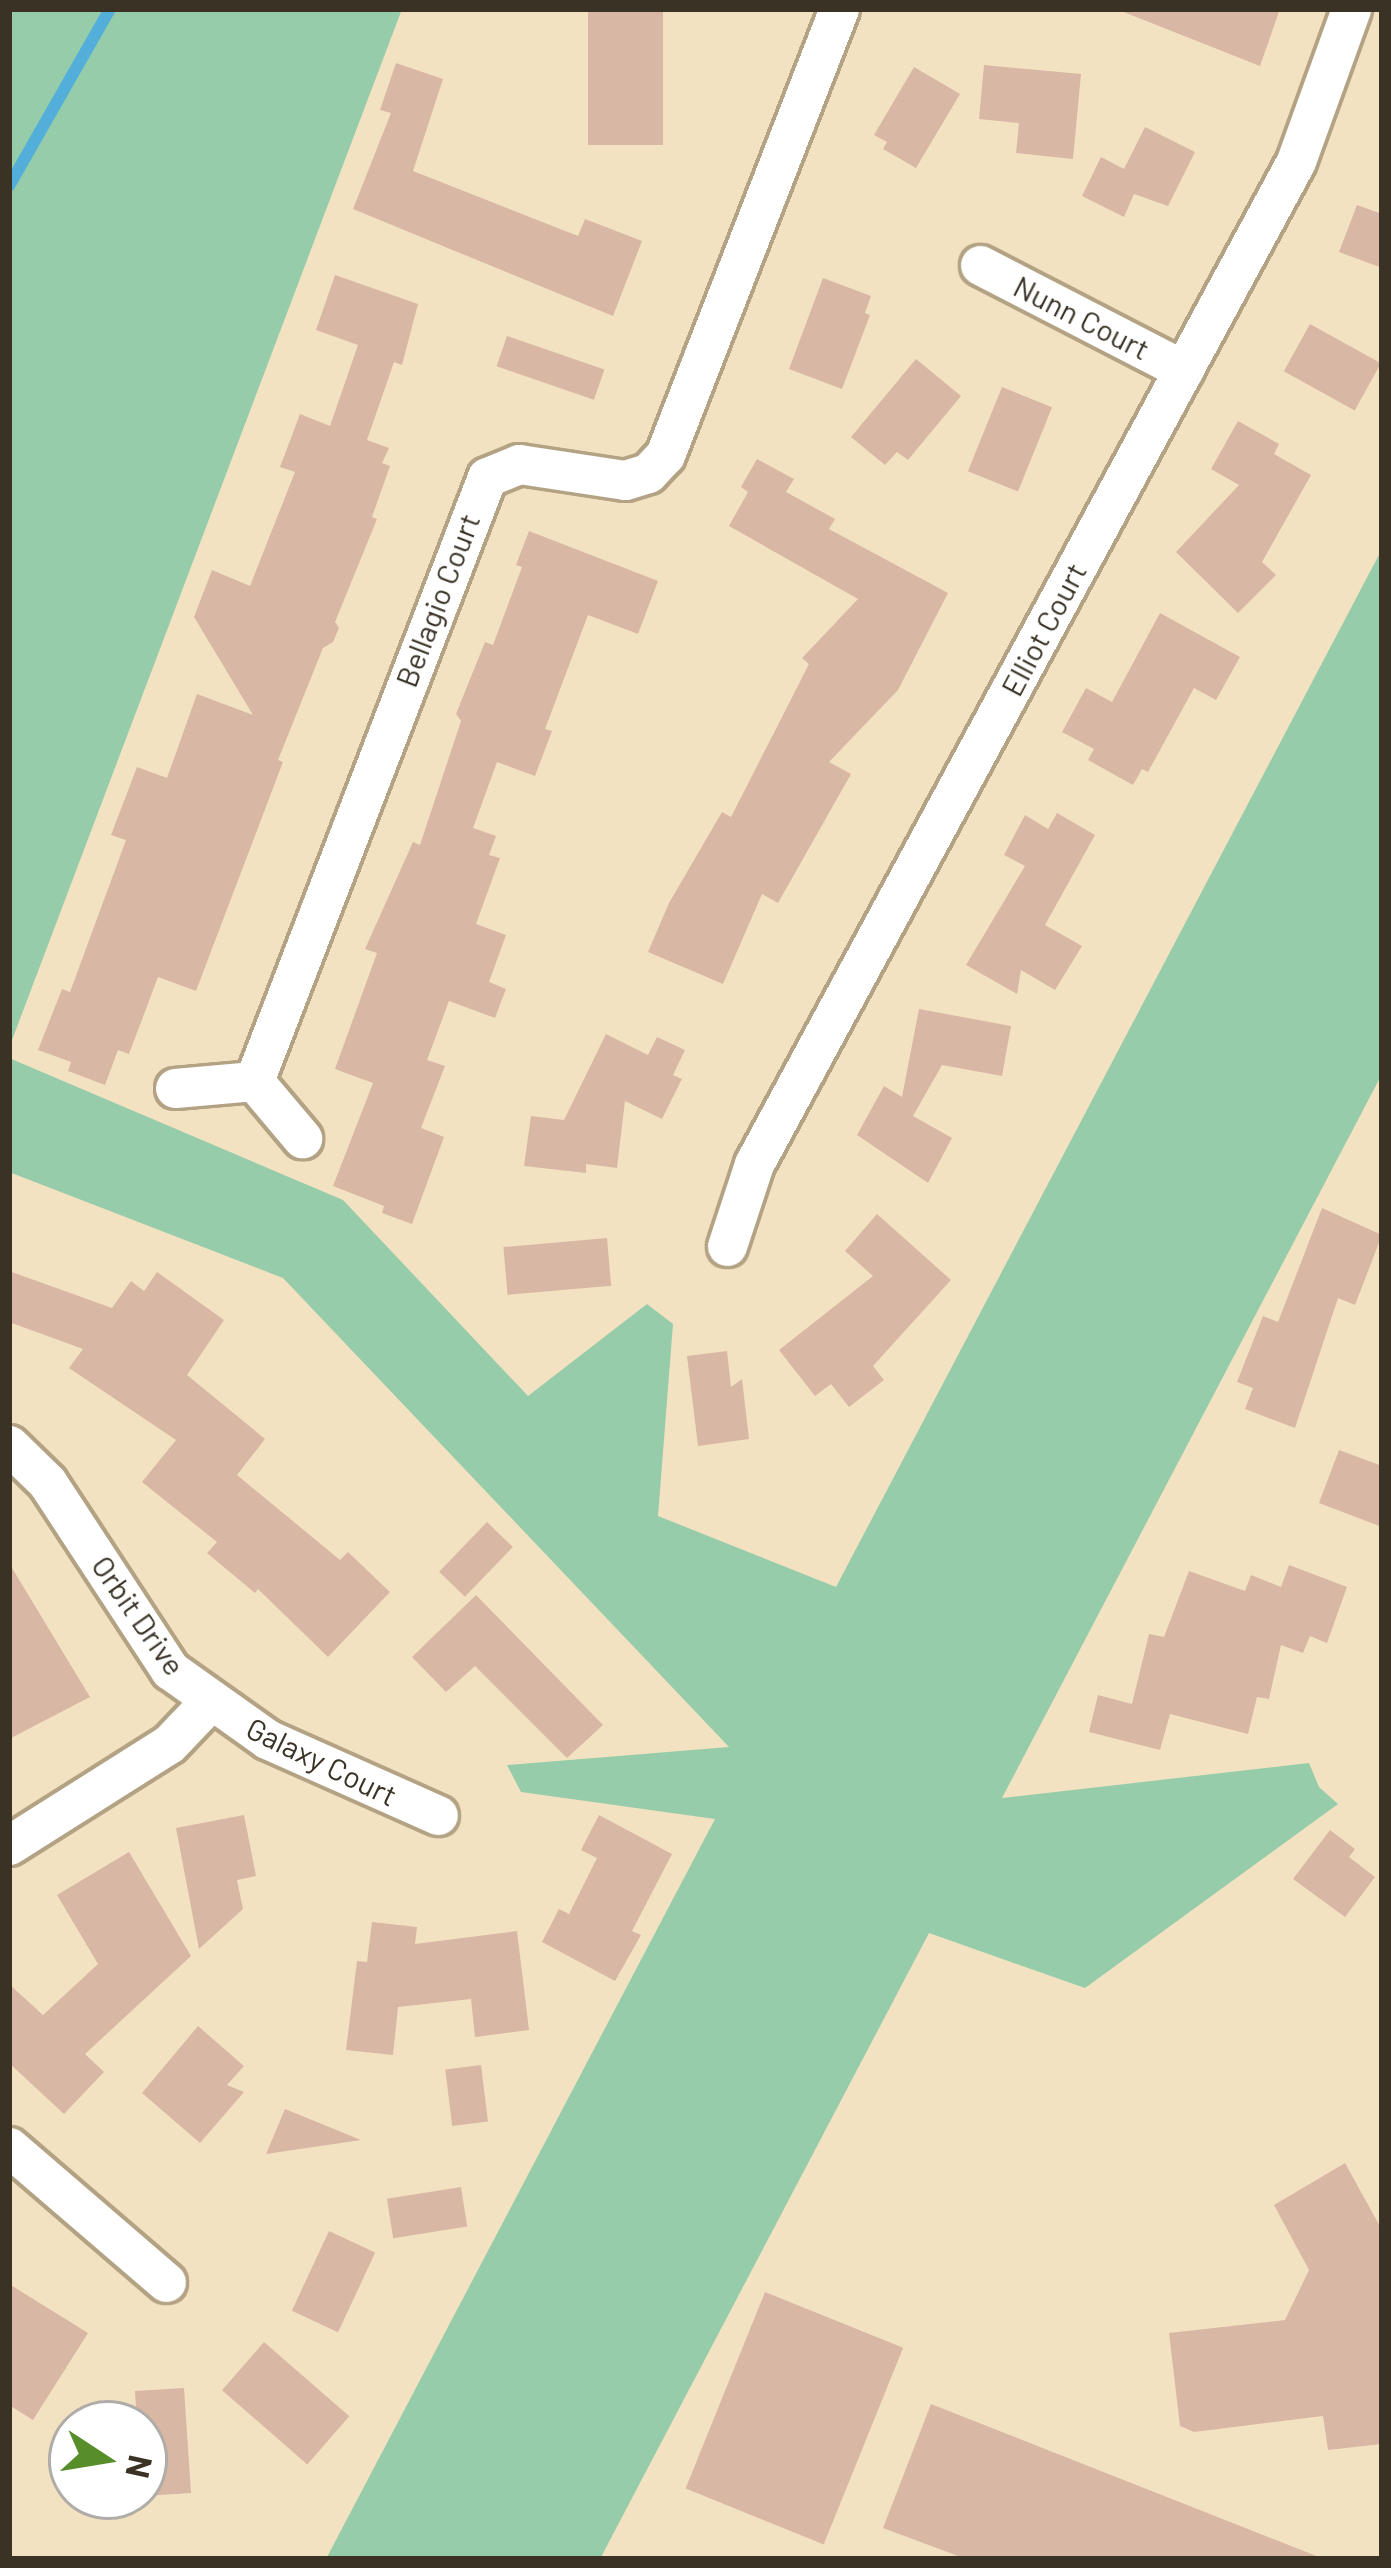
<!DOCTYPE html>
<html>
<head>
<meta charset="utf-8">
<style>
	body { margin:0 }
	#map { position:relative; width:1391px; height:2568px; overflow:hidden; background:#f3e2c1; font-family:Barlow,sans-serif }
	div>[style] { position:absolute }
	.green>* { inset:0; background:#96ccaa }
	.stream>* { height:12px; margin:-6px; padding:0 6px; transform-origin:6px; border-radius:6px; background:#53afd9 }
	.building>* { inset:0; background:#d9b7a5; transform-origin:0 0 }
	.roads { filter:drop-shadow(3px 0 #b3a283) drop-shadow(-3px 0 #b3a283) drop-shadow(0 3px #b3a283) drop-shadow(0 -3px #b3a283) }
	.minor>* { height:39px; margin:-19.5px; padding:0 19.5px; transform-origin:19.5px; border-radius:19.5px; background:#fff }
	span { translate:-50% -50%; white-space:nowrap; text-align:center; line-height:1.15; -webkit-text-stroke:9px #fff; paint-order:stroke }
	.street-label { font-size:30px; color:#393225 }
	.frame { position:absolute; inset:0; border:12px solid #393225; pointer-events:none }
	.north { position:absolute; left:48px; top:2400px; width:120px; height:120px; box-sizing:border-box; background:#fff; border:3px solid #b0ada8; border-radius:50%; rotate:102deg; font-size:33px; font-weight:700; line-height:48px; text-align:center; color:#393225 }
	.north::after { content:''; display:block; margin:auto; width:42px; height:54px; background:#588e29; clip-path:polygon(50% 0,100% 100%,50% 72%,0 100%) }
</style>
</head>
<body>
<div id="map">
	<div class="green">
		<i style="clip-path:polygon(9px 9px,402px 9px,9px 1048px)"></i>
		<i style="clip-path:polygon(1382px 549px,1382px 1074px,1002px 1798px,1309px 1763px,1319px 1787px,1338px 1804px,1085px 1988px,929px 1933px,600px 2559px,326px 2559px,715px 1819px,521px 1792px,507px 1765px,729px 1747px,283px 1278px,9px 1172px,9px 1058px,343px 1200px,528px 1396px,647px 1304px,673px 1324px,658px 1516px,836px 1587px)"></i>
	</div>
	<div class="stream">
		<i style="left:9px;top:186px;width:204px;rotate:-60.3deg"></i>
	</div>
	<div class="building">
		<i style="left:588px;top:9px;width:75px;height:136px"></i>
		<i style="clip-path:polygon(1116px 9px,1280px 9px,1260px 66px)"></i>
		<i style="clip-path:polygon(396px 63px,443px 79px,413px 171px,578px 236px,585px 219px,642px 241px,613px 316px,353px 209px,391px 113px,380px 110px)"></i>
		<i style="clip-path:polygon(984px 65px,1081px 74px,1073px 159px,1016px 153px,1019px 123px,979px 119px)"></i>
		<i style="clip-path:polygon(914px 67px,960px 94px,916px 168px,883px 149px,887px 142px,874px 135px)"></i>
		<i style="clip-path:polygon(1145px 127px,1195px 152px,1168px 206px,1134px 194px,1124px 217px,1082px 196px,1101px 157px,1124px 169px)"></i>
		<i style="clip-path:polygon(1357px 205px,1382px 214px,1382px 268px,1339px 252px)"></i>
		<i style="clip-path:polygon(335px 275px,418px 304px,402px 365px,394px 362px,367px 440px,389px 448px,382px 463px,390px 466px,372px 517px,377px 519px,335px 622px,339px 628px,333px 642px,323px 648px,278px 760px,283px 762px,196px 991px,158px 977px,129px 1054px,118px 1050px,105px 1085px,68px 1071px,71px 1062px,38px 1050px,62px 989px,70px 992px,126px 840px,111px 835px,137px 767px,167px 778px,197px 694px,253px 715px,194px 617px,212px 570px,250px 586px,295px 472px,280px 467px,300px 414px,330px 426px,358px 345px,316px 330px)"></i>
		<i style="clip-path:polygon(823px 278px,871px 296px,865px 313px,870px 315px,842px 389px,789px 369px)"></i>
		<i style="left:1310px;top:324px;width:81px;height:54px;rotate:29deg"></i>
		<i style="left:507px;top:336px;width:103px;height:32px;rotate:19deg"></i>
		<i style="clip-path:polygon(916px 359px,961px 396px,908px 460px,897px 452px,885px 465px,851px 437px)"></i>
		<i style="left:1002px;top:387px;width:54px;height:91px;rotate:22deg"></i>
		<i style="clip-path:polygon(1238px 421px,1279px 444px,1274px 454px,1311px 475px,1262px 562px,1276px 575px,1238px 613px,1176px 552px,1239px 485px,1211px 469px)"></i>
		<i style="clip-path:polygon(757px 459px,794px 479px,786px 492px,835px 519px,829px 529px,948px 593px,898px 690px,829px 762px,851px 774px,778px 903px,762px 894px,723px 984px,648px 952px,669px 903px,722px 812px,731px 817px,809px 664px,802px 658px,858px 599px,729px 526px,748px 492px,741px 487px)"></i>
		<i style="clip-path:polygon(529px 531px,658px 581px,638px 634px,588px 615px,545px 729px,552px 731px,535px 776px,497px 762px,473px 828px,496px 836px,489px 855px,500px 858px,476px 924px,506px 935px,489px 982px,506px 989px,495px 1018px,449px 1001px,427px 1060px,445px 1066px,421px 1128px,444px 1137px,412px 1224px,382px 1213px,384px 1206px,333px 1186px,373px 1083px,335px 1069px,377px 953px,365px 949px,413px 842px,420px 845px,461px 721px,456px 714px,485px 642px,493px 645px,522px 567px,516px 565px)"></i>
		<i style="clip-path:polygon(1160px 613px,1240px 657px,1216px 700px,1194px 688px,1148px 772px,1142px 769px,1133px 785px,1088px 760px,1094px 749px,1062px 732px,1086px 688px,1112px 702px)"></i>
		<i style="clip-path:polygon(1057px 813px,1095px 835px,1045px 925px,1082px 946px,1055px 990px,1021px 970px,1017px 994px,966px 965px,1025px 866px,1004px 855px,1025px 815px,1048px 829px)"></i>
		<i style="clip-path:polygon(919px 1009px,1011px 1026px,1002px 1076px,942px 1065px,913px 1116px,952px 1138px,928px 1183px,857px 1135px,884px 1086px,902px 1097px)"></i>
		<i style="clip-path:polygon(606px 1034px,648px 1055px,657px 1037px,685px 1050px,673px 1075px,682px 1079px,662px 1119px,625px 1101px,617px 1168px,586px 1164px,586px 1173px,524px 1166px,531px 1116px,564px 1120px)"></i>
		<i style="clip-path:polygon(1322px 1208px,1382px 1235px,1355px 1305px,1338px 1298px,1295px 1428px,1245px 1409px,1253px 1388px,1237px 1382px,1263px 1316px,1278px 1322px)"></i>
		<i style="clip-path:polygon(877px 1214px,951px 1280px,873px 1366px,884px 1380px,849px 1407px,831px 1384px,815px 1396px,779px 1350px,873px 1276px,845px 1251px)"></i>
		<i style="left:607px;top:1238px;width:48px;height:104px;rotate:85deg"></i>
		<i style="clip-path:polygon(9px 1271px,112px 1308px,131px 1281px,144px 1291px,157px 1272px,224px 1320px,187px 1375px,265px 1439px,237px 1475px,340px 1560px,348px 1552px,390px 1592px,328px 1657px,258px 1589px,255px 1593px,207px 1553px,217px 1542px,142px 1482px,176px 1440px,69px 1368px,83px 1349px,9px 1322px)"></i>
		<i style="clip-path:polygon(727px 1351px,731px 1387px,742px 1379px,749px 1439px,698px 1446px,687px 1356px)"></i>
		<i style="clip-path:polygon(1339px 1450px,1382px 1466px,1382px 1527px,1319px 1503px)"></i>
		<i style="left:487px;top:1522px;width:36px;height:69px;rotate:44deg"></i>
		<i style="clip-path:polygon(9px 1563px,90px 1697px,9px 1739px)"></i>
		<i style="clip-path:polygon(1289px 1565px,1347px 1587px,1327px 1643px,1310px 1636px,1303px 1653px,1281px 1645px,1269px 1699px,1257px 1697px,1248px 1734px,1170px 1714px,1160px 1750px,1089px 1732px,1098px 1695px,1132px 1704px,1149px 1634px,1164px 1637px,1189px 1571px,1245px 1591px,1251px 1575px,1281px 1587px)"></i>
		<i style="clip-path:polygon(476px 1595px,603px 1725px,567px 1758px,475px 1666px,446px 1692px,412px 1657px)"></i>
		<i style="clip-path:polygon(244px 1815px,256px 1876px,237px 1880px,243px 1909px,199px 1949px,176px 1828px)"></i>
		<i style="clip-path:polygon(599px 1815px,672px 1854px,632px 1931px,641px 1935px,615px 1981px,542px 1942px,559px 1909px,569px 1914px,597px 1858px,581px 1850px)"></i>
		<i style="clip-path:polygon(1330px 1830px,1355px 1849px,1349px 1857px,1375px 1877px,1345px 1917px,1293px 1879px)"></i>
		<i style="clip-path:polygon(129px 1852px,191px 1956px,85px 2054px,104px 2072px,64px 2114px,9px 2063px,9px 1984px,43px 2015px,98px 1964px,57px 1895px)"></i>
		<i style="clip-path:polygon(372px 1922px,417px 1927px,415px 1944px,517px 1931px,529px 2030px,475px 2037px,471px 1999px,398px 2007px,393px 2055px,346px 2050px,357px 1961px,367px 1962px)"></i>
		<i style="clip-path:polygon(198px 2026px,244px 2066px,227px 2085px,244px 2092px,200px 2143px,142px 2093px)"></i>
		<i style="left:481px;top:2065px;width:57px;height:36px;rotate:83deg"></i>
		<i style="clip-path:polygon(285px 2109px,361px 2140px,266px 2154px)"></i>
		<i style="clip-path:polygon(1345px 2163px,1382px 2230px,1382px 2444px,1328px 2450px,1323px 2416px,1194px 2432px,1180px 2426px,1169px 2333px,1285px 2320px,1309px 2270px,1274px 2205px)"></i>
		<i style="left:461px;top:2187px;width:40px;height:75px;rotate:81deg"></i>
		<i style="left:329px;top:2231px;width:51px;height:88px;rotate:25deg"></i>
		<i style="clip-path:polygon(9px 2284px,88px 2333px,33px 2420px,9px 2405px)"></i>
		<i style="left:765px;top:2292px;width:149px;height:212px;rotate:22deg"></i>
		<i style="left:264px;top:2342px;width:113px;height:64px;rotate:41deg"></i>
		<i style="clip-path:polygon(184px 2388px,191px 2493px,144px 2496px,144px 2424px,137px 2424px,135px 2391px)"></i>
		<i style="clip-path:polygon(931px 2404px,1319px 2557px,1318px 2559px,966px 2559px,883px 2528px)"></i>
	</div>
	<div class="roads">
		<div class="minor">
			<i style="left:980px;top:265px;width:229px;rotate:27.3deg"></i>
			<i style="left:254px;top:1081px;width:647px;rotate:-68.91deg"></i>
			<i style="left:487px;top:477px;width:35px;rotate:-22deg"></i>
			<i style="left:519px;top:464px;width:107px;rotate:8.6deg"></i>
			<i style="left:625px;top:480px;width:24px;rotate:-17deg"></i>
			<i style="left:648px;top:473px;width:25px;rotate:-47deg"></i>
			<i style="left:665px;top:455px;width:479px;rotate:-68.7deg"></i>
			<i style="left:175px;top:1088px;width:79px;rotate:-5.1deg"></i>
			<i style="left:254px;top:1081px;width:75px;rotate:49.9deg"></i>
			<i style="left:727px;top:1246px;width:86px;rotate:-71.8deg"></i>
			<i style="left:754px;top:1164px;width:1140px;rotate:-61.61deg"></i>
			<i style="left:1296px;top:161px;width:162px;rotate:-70.1deg"></i>
			<i style="left:9px;top:1445px;width:53px;rotate:44.2deg"></i>
			<i style="left:47px;top:1482px;width:225px;rotate:56.8deg"></i>
			<i style="left:170px;top:1670px;width:119px;rotate:35.4deg"></i>
			<i style="left:267px;top:1739px;width:187px;rotate:24deg"></i>
			<i style="left:9px;top:1845px;width:189px;rotate:-32.3deg"></i>
			<i style="left:169px;top:1744px;width:58px;rotate:-46.4deg"></i>
			<i style="left:9px;top:2147px;width:207px;rotate:40.7deg"></i>
		</div>
	</div>
	<div class="street-label">
		<span style="left:1082px;top:317px;rotate:27deg">Nunn Court</span>
		<span style="left:437px;top:600px;rotate:-69deg">Bellagio Court</span>
		<span style="left:1043px;top:629px;rotate:-62deg">Elliot Court</span>
		<span style="left:139px;top:1615px;rotate:55deg">Orbit Drive</span>
		<span style="left:322px;top:1761px;rotate:26deg">Galaxy Court</span>
	</div>
	<div class="frame"></div>
	<div class="north">N</div>
</div>
</body>
</html>
